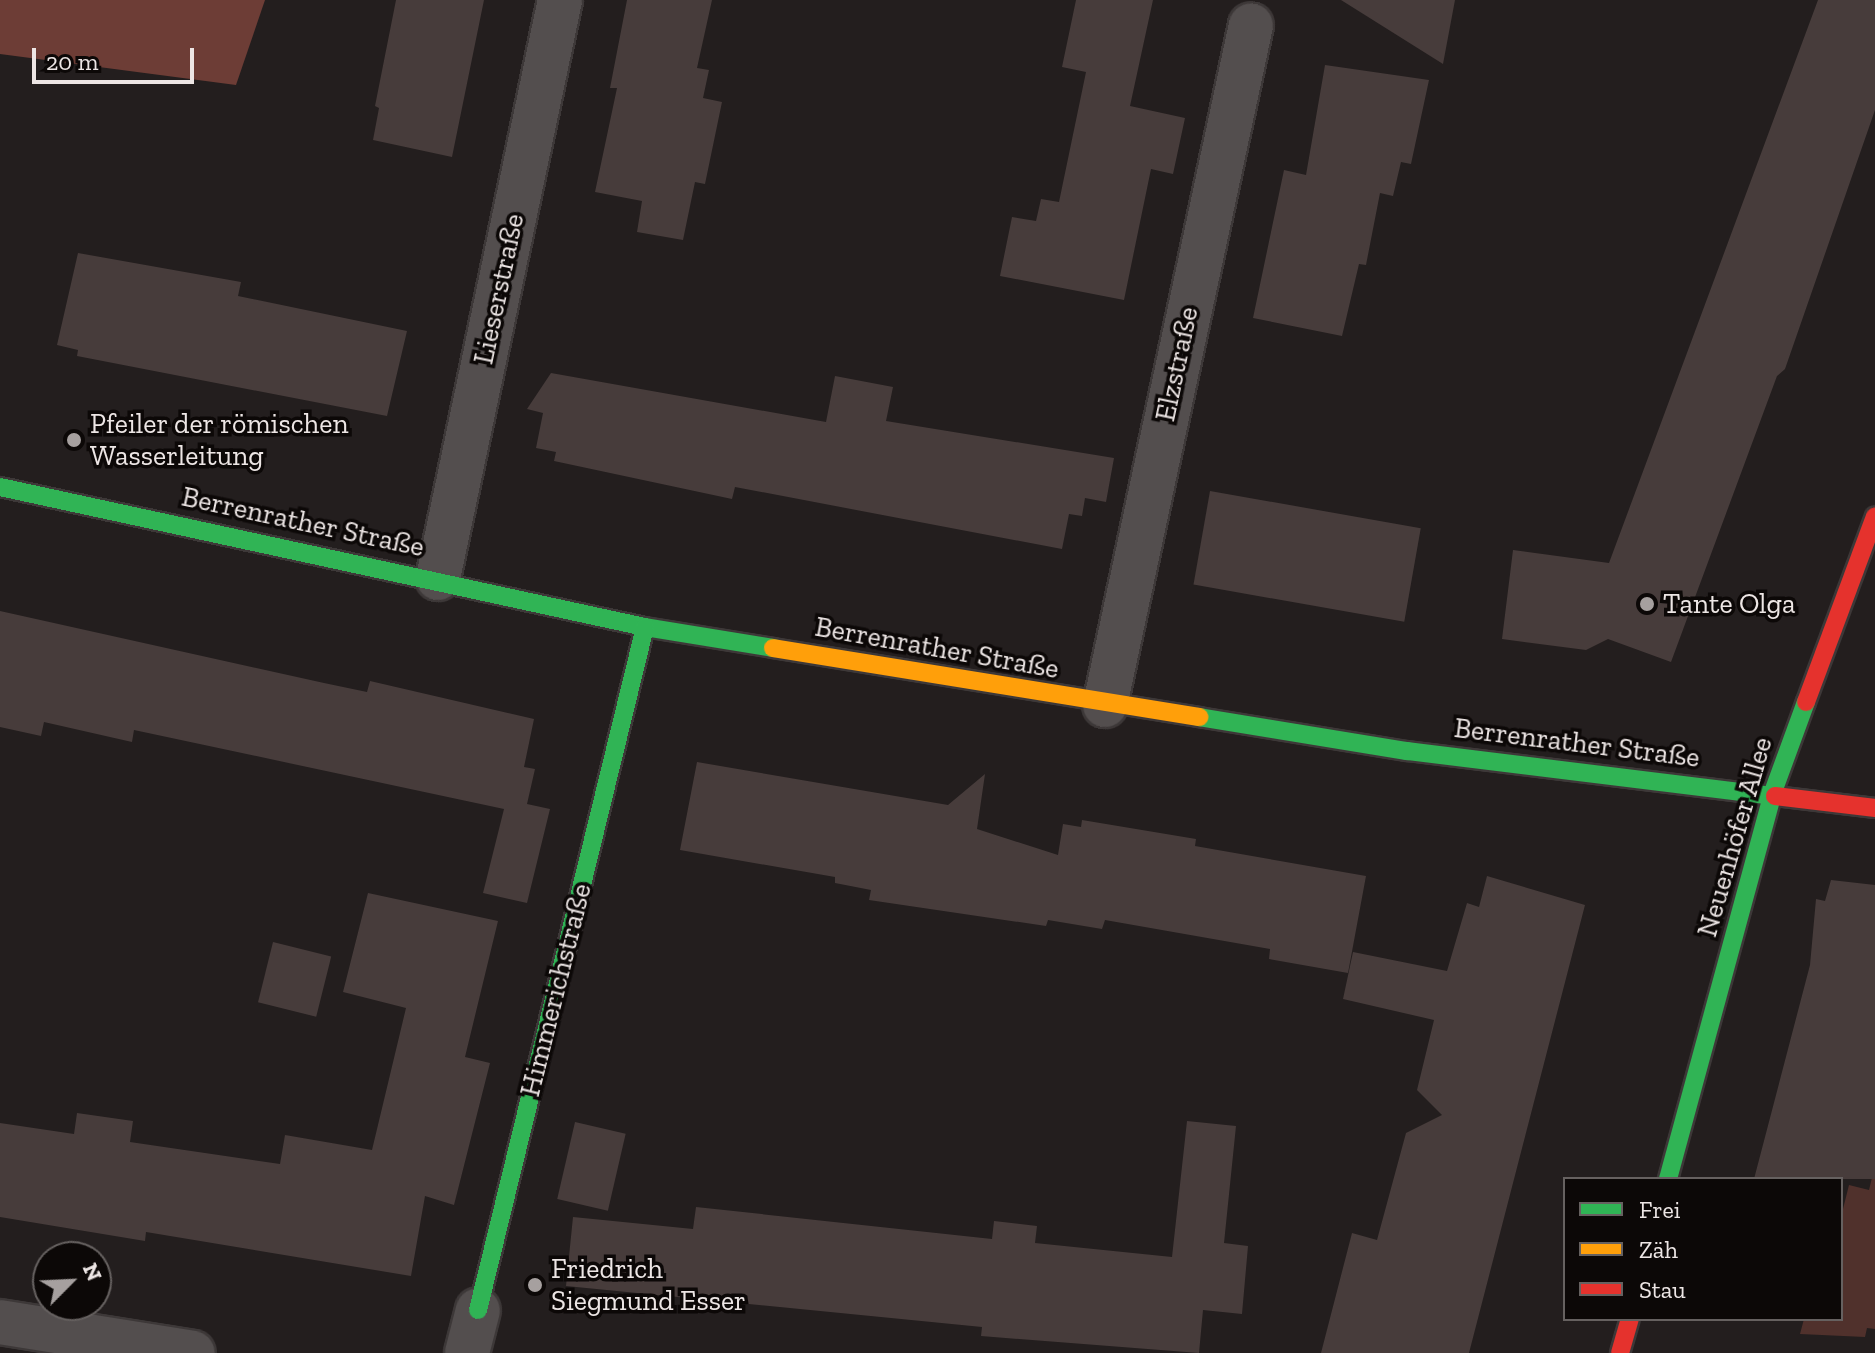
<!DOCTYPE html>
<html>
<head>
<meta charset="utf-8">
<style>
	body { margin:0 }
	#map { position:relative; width:1875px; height:1353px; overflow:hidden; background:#231e1e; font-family:"Zilla Slab",serif }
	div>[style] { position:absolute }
	.green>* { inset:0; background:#50312c }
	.forest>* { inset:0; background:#6d3d36 }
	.building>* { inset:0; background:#473c3b; transform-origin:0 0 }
	.roads { filter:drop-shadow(2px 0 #3d3838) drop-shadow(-2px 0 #3d3838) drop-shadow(0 2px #3d3838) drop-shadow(0 -2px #3d3838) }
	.street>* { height:44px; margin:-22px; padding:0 22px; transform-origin:22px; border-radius:22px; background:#534e4e }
	.fast>* { height:18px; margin:-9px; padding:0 9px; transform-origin:9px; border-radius:9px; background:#30b455 }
	.slow>* { height:18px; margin:-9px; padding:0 9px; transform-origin:9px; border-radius:9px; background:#ff9f0a }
	.jam>* { height:18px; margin:-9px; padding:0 9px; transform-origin:9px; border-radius:9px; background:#e5322d }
	.dots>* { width:22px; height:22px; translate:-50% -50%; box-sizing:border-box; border:4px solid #0c0807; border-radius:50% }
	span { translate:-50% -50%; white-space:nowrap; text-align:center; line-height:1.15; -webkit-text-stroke:7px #0c0807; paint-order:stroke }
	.street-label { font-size:28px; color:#ede6e5 }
	.poi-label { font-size:28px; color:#ede6e5 }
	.left { translate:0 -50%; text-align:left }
	.legend { position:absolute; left:1563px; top:1177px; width:280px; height:144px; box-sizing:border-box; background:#0c0807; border:2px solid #666160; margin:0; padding:10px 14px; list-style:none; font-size:24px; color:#ede6e5 }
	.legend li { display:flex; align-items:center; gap:16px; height:40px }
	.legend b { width:40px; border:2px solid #666160 }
	.north { position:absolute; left:32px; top:1241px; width:80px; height:80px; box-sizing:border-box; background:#0c0807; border:2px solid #666160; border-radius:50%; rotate:66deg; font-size:22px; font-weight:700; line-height:32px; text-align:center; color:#ede6e5 }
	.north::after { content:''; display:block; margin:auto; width:28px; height:36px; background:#a6a09f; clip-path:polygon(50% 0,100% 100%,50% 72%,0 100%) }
	.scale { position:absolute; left:32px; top:48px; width:162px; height:36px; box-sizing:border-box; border:4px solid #ede6e5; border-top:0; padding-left:10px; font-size:24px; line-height:28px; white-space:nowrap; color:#ede6e5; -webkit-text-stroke:6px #0c0807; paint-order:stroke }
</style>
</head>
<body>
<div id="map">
	<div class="green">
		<i style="clip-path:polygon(1875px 1165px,1875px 1329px,1867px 1328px,1865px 1337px,1800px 1334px,1804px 1319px,1841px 1319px,1841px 1217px,1849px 1185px,1869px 1190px)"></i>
	</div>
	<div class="forest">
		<i style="clip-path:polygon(0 0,265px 0,236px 85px,0 54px)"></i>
	</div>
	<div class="building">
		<i style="clip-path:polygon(396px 0,484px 0,452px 157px,373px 140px,379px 108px,375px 106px)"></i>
		<i style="clip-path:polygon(627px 0,712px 0,697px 68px,709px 70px,703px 98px,722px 102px,705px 184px,695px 182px,683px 240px,637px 232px,642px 201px,595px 192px,617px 88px,610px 88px)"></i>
		<i style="clip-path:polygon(1076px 0,1153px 0,1130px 106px,1185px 118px,1173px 174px,1151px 169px,1124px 300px,1000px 276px,1012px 217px,1036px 221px,1041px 199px,1059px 202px,1086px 72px,1062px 67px)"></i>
		<i style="clip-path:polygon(1341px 0,1455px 0,1443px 64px)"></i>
		<i style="clip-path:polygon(1818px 0,1875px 0,1875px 110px,1785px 369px,1777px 376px,1671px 662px,1608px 639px,1586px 650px,1502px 639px,1513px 550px,1609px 563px)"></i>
		<i style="clip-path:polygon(1325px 65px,1429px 80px,1411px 164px,1401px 162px,1393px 196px,1380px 193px,1366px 265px,1359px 264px,1342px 336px,1253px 318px,1284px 170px,1306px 175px)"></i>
		<i style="clip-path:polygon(78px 253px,241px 282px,238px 296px,407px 331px,387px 416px,77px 356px,78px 350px,57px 345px)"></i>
		<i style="clip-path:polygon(551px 373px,826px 422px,835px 376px,893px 387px,886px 421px,1114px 458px,1106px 502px,1085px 498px,1082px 516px,1069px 514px,1062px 549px,735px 487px,732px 499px,554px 461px,556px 452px,536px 448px,543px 413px,527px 409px)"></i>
		<i style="left:1210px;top:491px;width:214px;height:95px;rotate:10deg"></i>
		<i style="clip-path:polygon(0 611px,324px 683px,367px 692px,370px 681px,534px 719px,524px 767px,535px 769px,527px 804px,550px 809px,527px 903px,483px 893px,504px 809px,134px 730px,132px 742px,44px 722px,41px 736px,0 727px)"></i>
		<i style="clip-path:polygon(697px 762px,948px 805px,985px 774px,977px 829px,1058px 855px,1063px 824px,1081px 827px,1082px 820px,1196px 839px,1195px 846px,1366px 876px,1348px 973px,1269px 959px,1270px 949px,1105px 920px,1102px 929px,1048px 920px,1046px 926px,869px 900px,871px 890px,835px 883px,835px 877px,680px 850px)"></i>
		<i style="clip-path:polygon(1487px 876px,1585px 905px,1469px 1353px,1321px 1353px,1352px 1233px,1377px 1240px,1406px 1133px,1442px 1115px,1417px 1090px,1434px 1020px,1343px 999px,1353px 952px,1447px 971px,1467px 903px,1479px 907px)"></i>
		<i style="clip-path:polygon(1831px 880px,1875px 885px,1875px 1179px,1754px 1179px,1810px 965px,1816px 899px,1825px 901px)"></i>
		<i style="clip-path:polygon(368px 893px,498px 921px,465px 1057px,490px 1063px,454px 1205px,425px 1196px,411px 1276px,146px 1232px,145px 1241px,0 1217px,0 1123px,74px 1134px,77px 1113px,133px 1121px,130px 1142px,280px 1164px,285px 1135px,372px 1150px,406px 1008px,343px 992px)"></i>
		<i style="left:273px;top:942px;width:60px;height:62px;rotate:14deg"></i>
		<i style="clip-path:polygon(1187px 1121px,1236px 1126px,1224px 1243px,1248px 1246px,1242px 1314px,1203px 1310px,1199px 1353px,981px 1336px,982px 1327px,566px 1286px,573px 1217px,693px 1229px,696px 1207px,992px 1239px,994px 1221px,1037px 1226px,1035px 1243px,1172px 1257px)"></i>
		<i style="left:575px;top:1122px;width:52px;height:79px;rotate:13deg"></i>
	</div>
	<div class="roads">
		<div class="street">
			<i style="left:438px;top:578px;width:591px;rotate:-78.08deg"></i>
			<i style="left:1105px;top:705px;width:695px;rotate:-77.88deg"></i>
			<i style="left:0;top:1322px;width:195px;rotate:9.1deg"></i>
			<i style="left:467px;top:1353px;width:44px;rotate:-75.7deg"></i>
		</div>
		<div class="fast">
			<i style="left:0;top:487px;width:660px;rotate:12.25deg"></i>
			<i style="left:645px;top:627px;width:130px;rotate:9.3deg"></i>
			<i style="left:1199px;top:717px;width:211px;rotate:9.3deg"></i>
			<i style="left:1407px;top:751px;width:371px;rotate:7deg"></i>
			<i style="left:1668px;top:1179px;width:401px;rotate:-74.8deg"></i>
			<i style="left:1773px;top:792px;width:96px;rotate:-69.9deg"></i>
			<i style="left:478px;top:1310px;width:703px;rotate:-76.26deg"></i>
		</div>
		<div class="slow">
			<i style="left:773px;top:648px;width:432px;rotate:9.2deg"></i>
		</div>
		<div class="jam">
			<i style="left:1806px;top:702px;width:198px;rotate:-69.6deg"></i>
			<i style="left:1775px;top:796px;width:101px;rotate:6.8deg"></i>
			<i style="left:1620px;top:1353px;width:35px;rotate:-74deg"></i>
		</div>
	</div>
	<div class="dots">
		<i style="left:74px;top:440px;background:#a6a09f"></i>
		<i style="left:1647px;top:604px;background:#a6a09f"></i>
		<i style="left:535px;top:1285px;background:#a6a09f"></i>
	</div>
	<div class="street-label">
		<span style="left:499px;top:289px;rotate:-78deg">Lieserstraße</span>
		<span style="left:1177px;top:364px;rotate:-78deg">Elzstraße</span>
		<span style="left:303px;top:522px;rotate:12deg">Berrenrather Straße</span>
		<span style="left:937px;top:648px;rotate:10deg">Berrenrather Straße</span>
		<span style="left:1577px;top:743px;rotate:7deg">Berrenrather Straße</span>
		<span style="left:1735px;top:837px;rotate:-74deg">Neuenhöfer Allee</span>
		<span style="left:556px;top:990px;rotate:-76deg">Himmerichstraße</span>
	</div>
	<div class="poi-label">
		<span class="left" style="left:90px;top:440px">Pfeiler der römischen<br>Wasserleitung</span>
		<span class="left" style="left:1663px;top:604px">Tante Olga</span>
		<span class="left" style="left:551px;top:1285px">Friedrich<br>Siegmund Esser</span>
	</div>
	<ul class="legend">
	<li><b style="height:10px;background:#30b455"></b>Frei</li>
	<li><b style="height:10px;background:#ff9f0a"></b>Zäh</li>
	<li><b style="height:10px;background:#e5322d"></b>Stau</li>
	</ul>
	<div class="north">N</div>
	<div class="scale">20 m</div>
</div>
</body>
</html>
